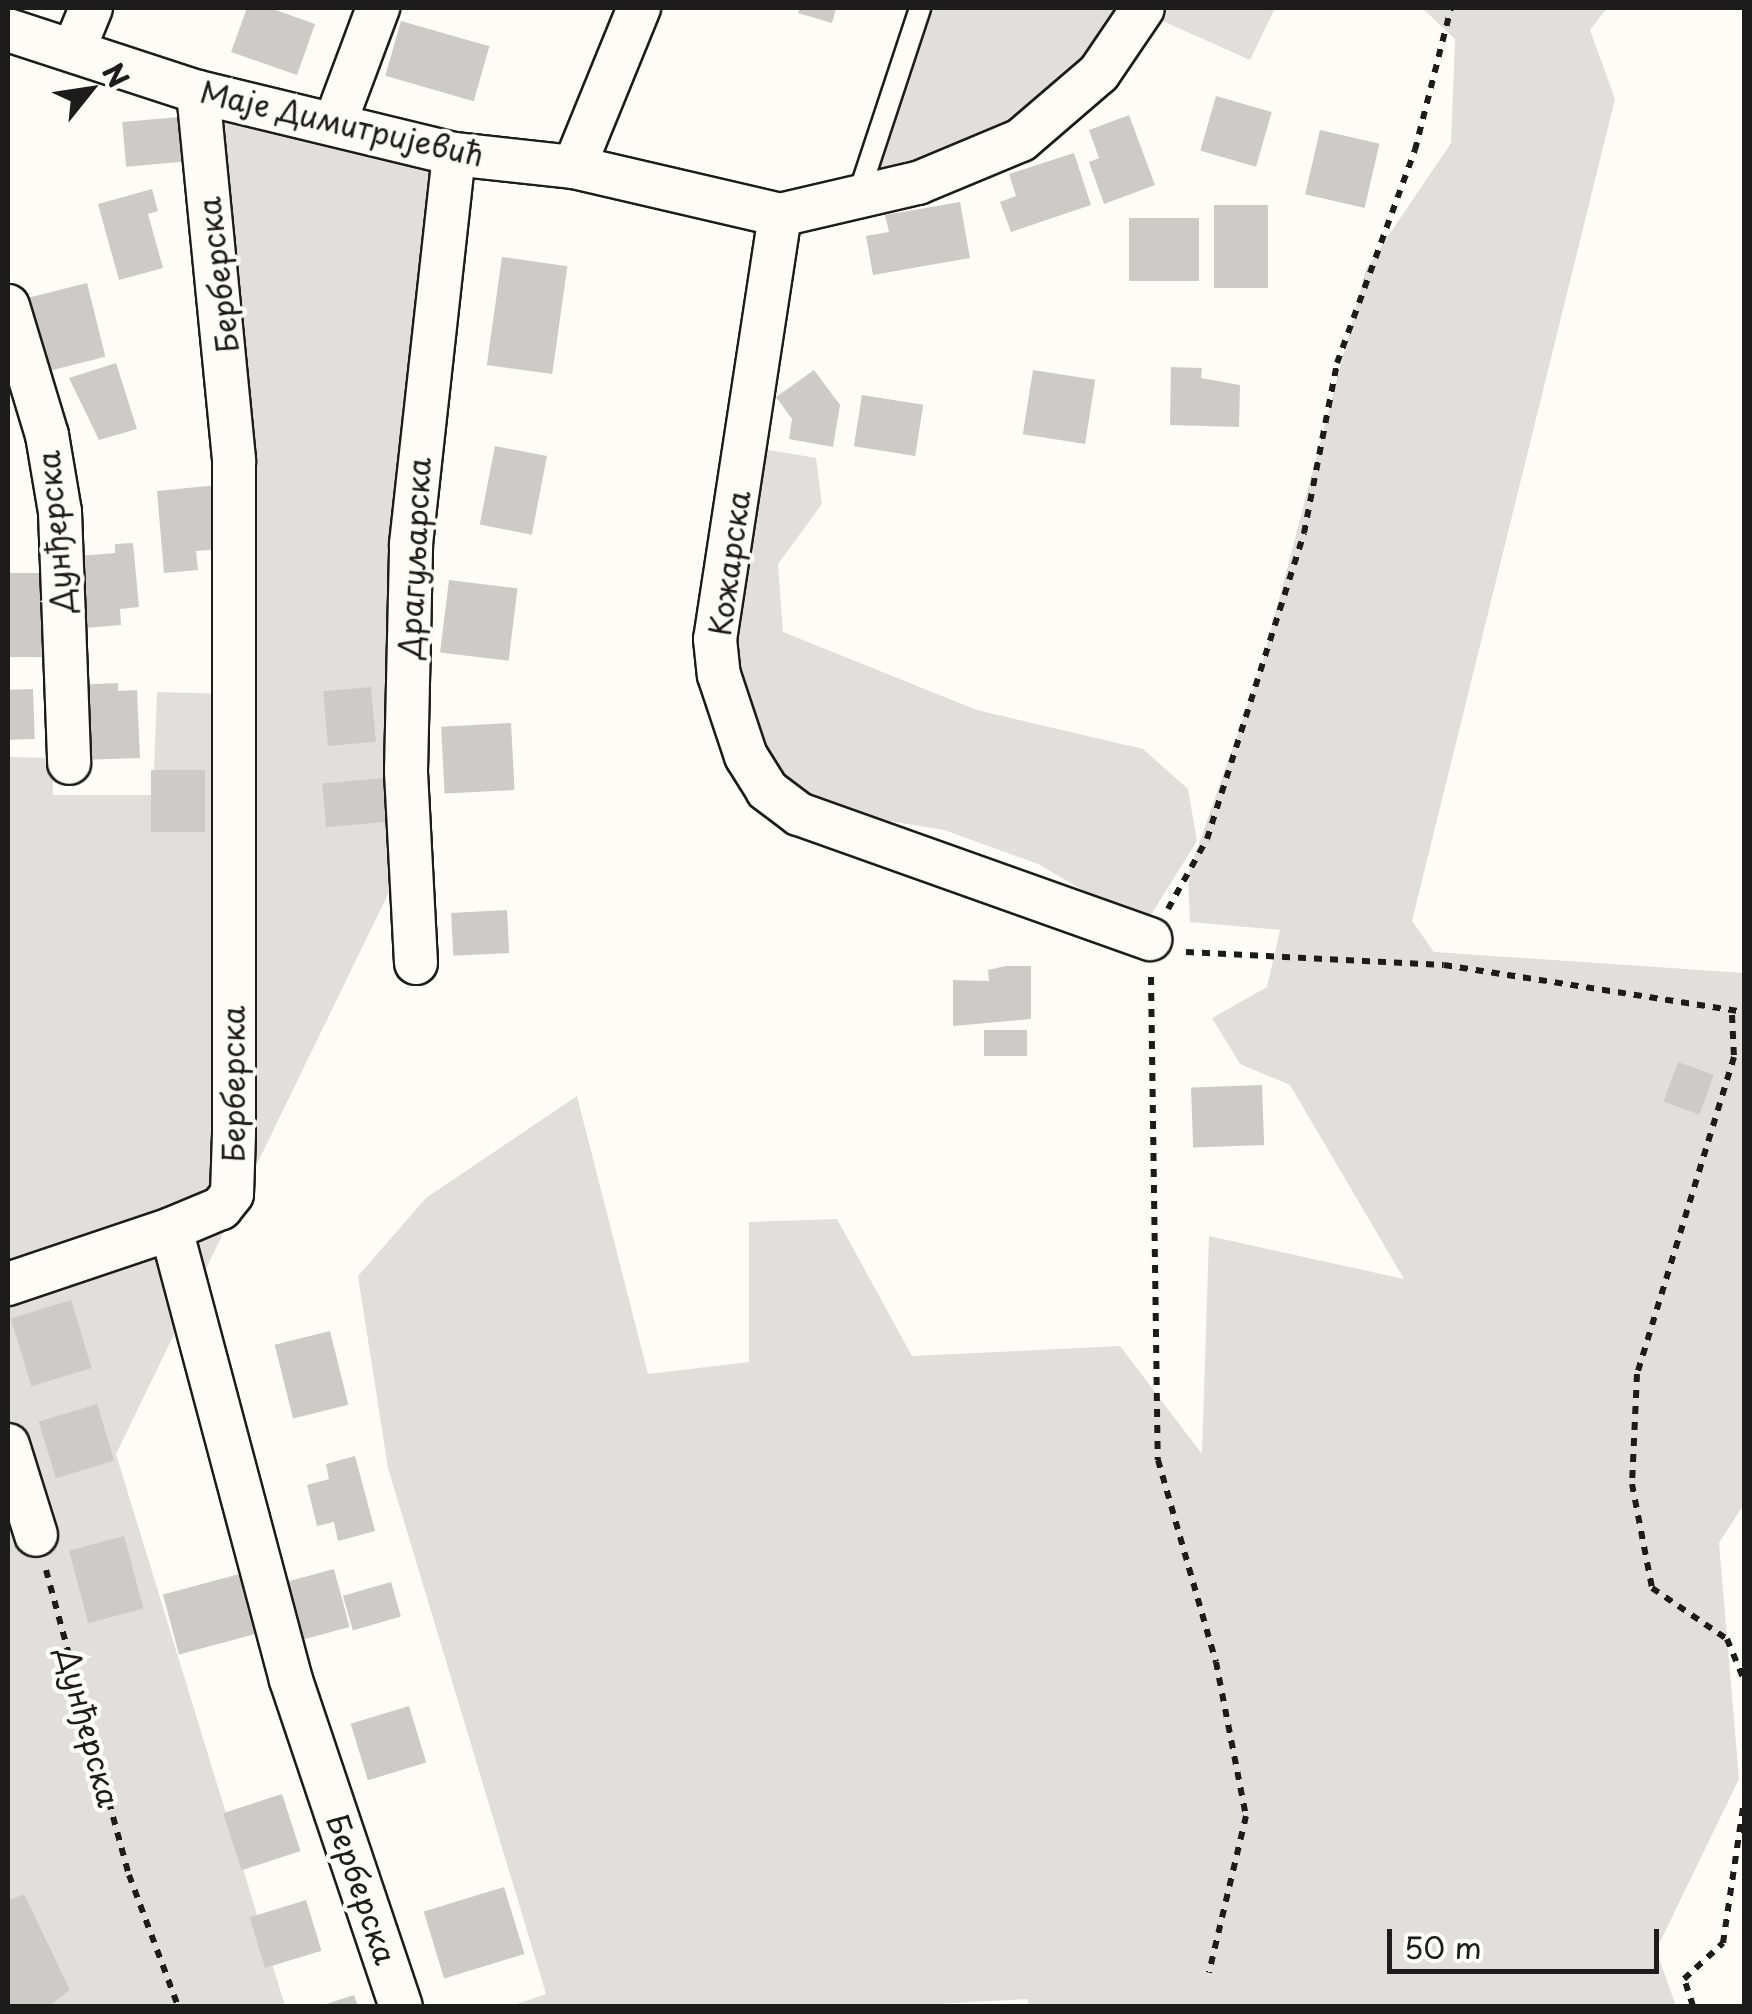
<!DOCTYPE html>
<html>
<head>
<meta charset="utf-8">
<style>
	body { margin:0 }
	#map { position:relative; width:1752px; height:2014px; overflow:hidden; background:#fdfcf7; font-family:"Playpen Sans",sans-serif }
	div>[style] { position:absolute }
	.green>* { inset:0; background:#e0dfdb }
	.building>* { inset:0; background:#cccbc8; transform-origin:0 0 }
	.path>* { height:6px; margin-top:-3px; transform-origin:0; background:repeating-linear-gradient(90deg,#1c1c1c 0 8px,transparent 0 16px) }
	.roads { filter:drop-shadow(2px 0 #1c1c1c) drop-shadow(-2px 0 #1c1c1c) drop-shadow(0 2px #1c1c1c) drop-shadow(0 -2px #1c1c1c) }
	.service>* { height:20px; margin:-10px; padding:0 10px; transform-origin:10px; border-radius:10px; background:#fdfcf7 }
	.minor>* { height:42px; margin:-21px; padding:0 21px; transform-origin:21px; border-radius:21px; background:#fdfcf7 }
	span { translate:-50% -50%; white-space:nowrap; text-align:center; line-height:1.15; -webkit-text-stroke:9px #fdfcf7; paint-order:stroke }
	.street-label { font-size:30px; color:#1c1c1c }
	.frame { position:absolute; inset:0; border:10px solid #1c1c1c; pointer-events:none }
	.north { position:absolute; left:40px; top:40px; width:100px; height:100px; -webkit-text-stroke:8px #fdfcf7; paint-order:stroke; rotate:60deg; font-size:28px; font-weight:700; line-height:40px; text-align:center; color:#1c1c1c }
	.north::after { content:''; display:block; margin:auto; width:35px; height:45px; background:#1c1c1c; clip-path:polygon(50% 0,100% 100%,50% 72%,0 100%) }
	.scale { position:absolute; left:1387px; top:1929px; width:272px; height:45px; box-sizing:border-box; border:5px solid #1c1c1c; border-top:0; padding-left:12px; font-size:30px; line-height:35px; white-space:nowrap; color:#1c1c1c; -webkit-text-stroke:8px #fdfcf7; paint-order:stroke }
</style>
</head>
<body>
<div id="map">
	<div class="green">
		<i style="clip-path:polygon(925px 8px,1275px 8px,1250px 60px,1147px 14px,1057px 112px,858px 198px)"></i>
		<i style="clip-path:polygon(1422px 8px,1607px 8px,1590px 30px,1615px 99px,1412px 921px,1434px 952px,1744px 973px,1744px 1504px,1719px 1543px,1739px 1779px,1656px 1950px,1676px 2006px,1030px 2006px,1027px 1999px,904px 2006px,511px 2006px,546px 1994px,388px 1468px,358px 1276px,426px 1198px,577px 1096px,648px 1374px,749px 1362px,749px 1222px,837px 1219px,912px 1356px,1120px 1346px,1202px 1454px,1209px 1236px,1404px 1279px,1290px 1085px,1240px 1064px,1212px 1018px,1267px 987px,1280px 930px,1190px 922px,1188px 875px,1262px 664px,1366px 269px,1451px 143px,1455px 39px)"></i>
		<i style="clip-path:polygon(198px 92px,454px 154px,408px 853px,116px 1454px,285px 2006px,8px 2006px,8px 757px,52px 758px,53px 795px,153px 795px,157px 692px,229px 694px)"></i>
		<i style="clip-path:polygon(751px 447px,816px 458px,822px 504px,778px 564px,783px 632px,977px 710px,1143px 749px,1188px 789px,1197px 841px,1144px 926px,1038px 864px,944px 830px,859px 816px,810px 798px,778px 773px,757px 740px,730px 659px)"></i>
	</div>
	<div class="building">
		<i style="clip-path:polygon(247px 8px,270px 8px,315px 24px,297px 75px,231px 52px)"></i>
		<i style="clip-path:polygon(800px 8px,836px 8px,832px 23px,798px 13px)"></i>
		<i style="left:401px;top:21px;width:92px;height:57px;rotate:16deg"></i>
		<i style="left:1216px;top:96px;width:58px;height:57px;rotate:16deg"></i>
		<i style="clip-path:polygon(1129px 115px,1155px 185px,1104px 204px,1089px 162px,1099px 158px,1089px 130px)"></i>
		<i style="left:179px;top:117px;width:45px;height:57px;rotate:85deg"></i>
		<i style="left:1320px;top:130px;width:61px;height:66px;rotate:13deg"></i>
		<i style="clip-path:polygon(1074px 153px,1091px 205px,1011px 232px,1000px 202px,1016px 196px,1009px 174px)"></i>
		<i style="clip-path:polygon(152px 189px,158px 211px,148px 214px,163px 268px,119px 280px,98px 204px)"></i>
		<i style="clip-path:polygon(960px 202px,970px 258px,873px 275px,866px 236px,889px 232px,885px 215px)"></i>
		<i style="left:1214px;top:205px;width:54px;height:83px"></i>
		<i style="left:1129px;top:218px;width:70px;height:63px"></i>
		<i style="left:502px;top:257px;width:66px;height:109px;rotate:8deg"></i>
		<i style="left:87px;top:283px;width:76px;height:73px;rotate:76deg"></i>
		<i style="clip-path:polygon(116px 363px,137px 429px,99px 440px,69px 378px)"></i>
		<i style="clip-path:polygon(1171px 367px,1202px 368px,1201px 378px,1240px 385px,1239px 427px,1170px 425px)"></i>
		<i style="clip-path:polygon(814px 370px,840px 405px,833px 447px,789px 439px,792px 419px,776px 397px)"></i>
		<i style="left:1033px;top:370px;width:63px;height:65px;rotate:9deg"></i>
		<i style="left:862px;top:395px;width:62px;height:52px;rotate:9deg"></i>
		<i style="left:495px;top:446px;width:53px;height:80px;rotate:11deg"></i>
		<i style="clip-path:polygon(218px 485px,224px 549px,196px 551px,198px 570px,164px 573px,157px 491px)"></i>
		<i style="clip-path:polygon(133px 543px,139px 607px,120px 609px,121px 625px,85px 628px,79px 556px,115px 553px,115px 544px)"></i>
		<i style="left:8px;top:573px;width:34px;height:84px"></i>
		<i style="left:449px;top:580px;width:69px;height:73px;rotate:7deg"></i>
		<i style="clip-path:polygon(118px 683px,118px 691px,137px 690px,140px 758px,79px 760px,76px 685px)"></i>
		<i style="left:371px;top:687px;width:55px;height:48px;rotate:85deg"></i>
		<i style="left:33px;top:689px;width:50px;height:25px;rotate:88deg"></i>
		<i style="left:511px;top:723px;width:67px;height:70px;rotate:87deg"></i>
		<i style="left:205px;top:770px;width:62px;height:54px;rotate:90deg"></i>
		<i style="left:384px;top:778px;width:44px;height:62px;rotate:85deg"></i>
		<i style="left:507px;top:910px;width:43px;height:56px;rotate:87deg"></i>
		<i style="clip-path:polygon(1006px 966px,1031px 966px,1031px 1019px,953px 1026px,953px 980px,989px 981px,988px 970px)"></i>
		<i style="left:984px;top:1030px;width:43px;height:26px"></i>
		<i style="left:1678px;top:1062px;width:38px;height:42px;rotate:20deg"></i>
		<i style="left:1262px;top:1085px;width:60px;height:71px;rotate:88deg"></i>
		<i style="left:71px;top:1300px;width:71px;height:63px;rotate:73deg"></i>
		<i style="left:330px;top:1331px;width:76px;height:57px;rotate:76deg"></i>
		<i style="left:97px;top:1404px;width:59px;height:61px;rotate:73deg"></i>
		<i style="clip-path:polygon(355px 1456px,375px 1531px,338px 1541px,334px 1522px,317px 1526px,307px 1485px,329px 1479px,326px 1464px)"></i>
		<i style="left:124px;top:1536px;width:75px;height:57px;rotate:75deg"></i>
		<i style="left:334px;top:1569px;width:60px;height:50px;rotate:75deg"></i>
		<i style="left:247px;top:1572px;width:62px;height:87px;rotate:75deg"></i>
		<i style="left:391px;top:1582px;width:36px;height:50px;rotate:74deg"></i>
		<i style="left:409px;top:1706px;width:59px;height:61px;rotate:73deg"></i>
		<i style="left:282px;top:1794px;width:60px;height:62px;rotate:72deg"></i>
		<i style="left:504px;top:1887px;width:70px;height:84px;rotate:73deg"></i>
		<i style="clip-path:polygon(24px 1894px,70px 1990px,49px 2006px,8px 2006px,8px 1901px)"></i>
		<i style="left:306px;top:1900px;width:53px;height:59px;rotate:73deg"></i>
		<i style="clip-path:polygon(354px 1995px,358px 2006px,320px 2006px)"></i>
	</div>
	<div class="path">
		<i style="left:1168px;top:909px;width:80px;rotate:-60.9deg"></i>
		<i style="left:1207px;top:839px;width:321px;rotate:-72.4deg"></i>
		<i style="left:1304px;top:533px;width:173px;rotate:-79deg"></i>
		<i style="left:1337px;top:363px;width:227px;rotate:-69.9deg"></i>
		<i style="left:1415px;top:150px;width:146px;rotate:-75.8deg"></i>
		<i style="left:1186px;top:952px;width:258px;rotate:2.9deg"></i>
		<i style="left:1444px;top:965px;width:304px;rotate:8.9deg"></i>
		<i style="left:1151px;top:977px;width:483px;rotate:89.2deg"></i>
		<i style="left:1158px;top:1460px;width:210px;rotate:74deg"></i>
		<i style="left:1216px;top:1662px;width:157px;rotate:79deg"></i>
		<i style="left:1246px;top:1816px;width:161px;rotate:103.3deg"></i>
		<i style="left:1732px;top:1015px;width:42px;rotate:87.3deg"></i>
		<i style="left:1734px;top:1057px;width:332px;rotate:107deg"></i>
		<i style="left:1637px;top:1374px;width:110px;rotate:92.6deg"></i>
		<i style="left:1632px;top:1484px;width:106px;rotate:79.1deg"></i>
		<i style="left:1652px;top:1588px;width:91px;rotate:34.2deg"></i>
		<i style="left:1727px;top:1639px;width:44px;rotate:67.5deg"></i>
		<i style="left:46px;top:1570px;width:316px;rotate:74.8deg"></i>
		<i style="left:129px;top:1875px;width:140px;rotate:69.5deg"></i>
		<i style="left:1693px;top:2006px;width:28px;rotate:-108deg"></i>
		<i style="left:1684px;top:1979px;width:53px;rotate:-42.7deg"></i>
		<i style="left:1723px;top:1943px;width:144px;rotate:-81.6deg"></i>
	</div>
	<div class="roads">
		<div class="service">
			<i style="left:858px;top:196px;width:198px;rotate:-71.7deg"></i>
		</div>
		<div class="minor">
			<i style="left:8px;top:30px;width:200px;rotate:18.1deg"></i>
			<i style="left:198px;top:92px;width:263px;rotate:13.6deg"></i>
			<i style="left:454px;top:154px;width:121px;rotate:6.2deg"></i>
			<i style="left:574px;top:167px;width:212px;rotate:13.1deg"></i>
			<i style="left:780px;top:215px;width:142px;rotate:-13.1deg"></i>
			<i style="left:918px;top:183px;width:112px;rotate:-22.7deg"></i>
			<i style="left:1021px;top:140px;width:103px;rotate:-40.7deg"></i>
			<i style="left:1099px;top:73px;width:78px;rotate:-55.9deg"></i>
			<i style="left:75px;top:47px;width:42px;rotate:-67.7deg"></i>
			<i style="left:198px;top:92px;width:370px;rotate:84.4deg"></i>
			<i style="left:234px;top:460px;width:674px;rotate:90deg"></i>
			<i style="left:234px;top:1134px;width:60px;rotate:91.9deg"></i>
			<i style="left:232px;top:1194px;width:18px;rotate:128deg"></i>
			<i style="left:221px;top:1208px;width:54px;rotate:157.2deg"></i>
			<i style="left:171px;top:1229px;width:467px;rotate:75.1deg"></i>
			<i style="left:291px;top:1680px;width:344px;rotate:71.4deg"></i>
			<i style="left:335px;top:123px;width:123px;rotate:-69.5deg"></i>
			<i style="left:574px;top:167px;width:172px;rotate:-67.8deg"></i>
			<i style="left:780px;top:215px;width:429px;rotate:98.7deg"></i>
			<i style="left:715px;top:639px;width:36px;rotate:84deg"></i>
			<i style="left:719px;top:675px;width:85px;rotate:71.6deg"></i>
			<i style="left:746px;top:756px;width:40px;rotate:58deg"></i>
			<i style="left:767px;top:790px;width:40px;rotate:37deg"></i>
			<i style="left:799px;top:814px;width:373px;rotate:19.6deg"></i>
			<i style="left:8px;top:306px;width:135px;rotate:73.2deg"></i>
			<i style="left:47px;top:435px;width:78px;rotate:80.4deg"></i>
			<i style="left:60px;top:512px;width:251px;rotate:87.9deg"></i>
			<i style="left:416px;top:963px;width:192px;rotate:-93deg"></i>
			<i style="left:406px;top:771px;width:227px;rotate:-88.7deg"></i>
			<i style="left:411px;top:544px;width:392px;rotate:-83.7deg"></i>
			<i style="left:8px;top:1284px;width:172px;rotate:-18.6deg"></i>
			<i style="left:8px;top:1445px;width:94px;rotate:72.7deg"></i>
		</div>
	</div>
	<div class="street-label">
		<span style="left:342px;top:123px;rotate:13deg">Маје Димитријевић</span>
		<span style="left:218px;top:275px;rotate:-97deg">Берберска</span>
		<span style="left:55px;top:532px;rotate:-95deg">Дунђерска</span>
		<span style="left:414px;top:558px;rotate:-87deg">Драгуљарска</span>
		<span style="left:729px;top:563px;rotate:-82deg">Кожарска</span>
		<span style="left:233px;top:1084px;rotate:-90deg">Берберска</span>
		<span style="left:89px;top:1727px;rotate:75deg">Дунђерска</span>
		<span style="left:362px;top:1889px;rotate:71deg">Берберска</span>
	</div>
	<div class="frame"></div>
	<div class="north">N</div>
	<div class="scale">50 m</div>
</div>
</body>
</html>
